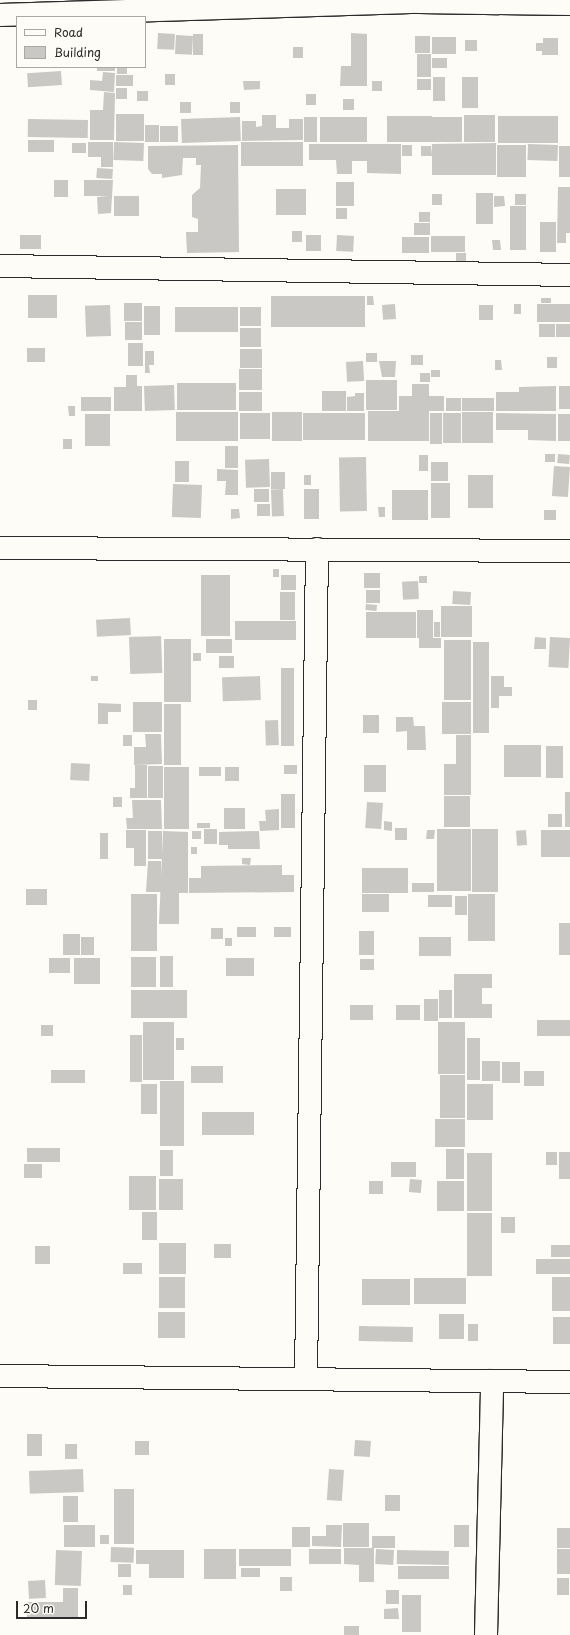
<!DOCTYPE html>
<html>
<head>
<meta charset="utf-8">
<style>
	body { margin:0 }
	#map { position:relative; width:570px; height:1635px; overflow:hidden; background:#fdfcf7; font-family:"Playpen Sans",sans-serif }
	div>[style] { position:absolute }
	.building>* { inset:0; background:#c9c8c4; transform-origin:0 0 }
	.roads { filter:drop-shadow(1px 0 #2b2b2b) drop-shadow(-1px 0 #2b2b2b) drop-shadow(0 1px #2b2b2b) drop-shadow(0 -1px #2b2b2b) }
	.minor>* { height:22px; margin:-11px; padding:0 11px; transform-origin:11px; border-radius:11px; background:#fdfcf7 }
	span { translate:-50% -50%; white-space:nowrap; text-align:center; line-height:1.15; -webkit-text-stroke:3px #fdfcf7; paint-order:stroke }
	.legend { position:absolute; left:16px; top:16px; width:130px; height:52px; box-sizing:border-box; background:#fdfcf7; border:1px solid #a9a8a5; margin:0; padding:5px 7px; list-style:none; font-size:12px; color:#2b2b2b }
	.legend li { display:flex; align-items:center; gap:8px; height:20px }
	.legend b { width:20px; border:1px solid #a9a8a5 }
	.scale { position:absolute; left:16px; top:1601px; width:71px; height:18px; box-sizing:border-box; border:2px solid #2b2b2b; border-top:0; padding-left:5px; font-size:12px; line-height:14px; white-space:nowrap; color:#2b2b2b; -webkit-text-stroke:3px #fdfcf7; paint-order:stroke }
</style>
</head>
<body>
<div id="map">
	<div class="building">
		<i style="left:158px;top:33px;width:17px;height:16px;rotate:3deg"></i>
		<i style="clip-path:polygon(351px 33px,367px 34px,367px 86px,340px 86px,341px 66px,351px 66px)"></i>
		<i style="left:193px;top:34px;width:10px;height:21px"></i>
		<i style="left:176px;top:35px;width:17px;height:19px;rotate:3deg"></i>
		<i style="left:415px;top:36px;width:15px;height:17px"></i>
		<i style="left:432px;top:37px;width:24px;height:17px"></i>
		<i style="clip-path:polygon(543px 38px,558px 38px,558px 55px,542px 55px,542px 51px,536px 51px,536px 43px,543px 43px)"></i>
		<i style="left:465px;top:40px;width:12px;height:11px"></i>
		<i style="left:293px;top:47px;width:10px;height:11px"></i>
		<i style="left:417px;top:54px;width:14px;height:23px"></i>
		<i style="left:432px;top:58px;width:15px;height:10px"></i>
		<i style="left:97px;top:67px;width:18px;height:4px"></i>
		<i style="left:117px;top:67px;width:10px;height:7px"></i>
		<i style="left:61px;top:71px;width:14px;height:34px;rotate:86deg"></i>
		<i style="clip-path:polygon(103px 72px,115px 73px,114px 92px,90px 90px,90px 80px,102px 81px)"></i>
		<i style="left:165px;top:74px;width:10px;height:11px"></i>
		<i style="left:133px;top:75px;width:11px;height:17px;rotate:90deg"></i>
		<i style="left:433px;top:77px;width:12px;height:24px"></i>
		<i style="left:462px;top:77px;width:16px;height:31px"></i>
		<i style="left:417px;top:79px;width:14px;height:11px"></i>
		<i style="clip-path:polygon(243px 81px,260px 81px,260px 89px,244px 90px)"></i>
		<i style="left:372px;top:81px;width:10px;height:10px"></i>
		<i style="left:116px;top:88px;width:11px;height:11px"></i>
		<i style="left:137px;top:91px;width:11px;height:10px"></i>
		<i style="clip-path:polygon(104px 92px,115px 93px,114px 140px,90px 140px,90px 110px,103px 110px)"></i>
		<i style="left:306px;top:94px;width:10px;height:11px"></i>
		<i style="left:343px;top:99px;width:11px;height:11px"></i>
		<i style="left:180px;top:102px;width:11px;height:11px"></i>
		<i style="left:230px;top:102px;width:10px;height:11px"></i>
		<i style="left:116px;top:114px;width:28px;height:27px"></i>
		<i style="clip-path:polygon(262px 115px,276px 115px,276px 128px,289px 128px,289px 119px,303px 119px,303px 140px,242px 141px,242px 121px,256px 121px,256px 127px,262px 126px)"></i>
		<i style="left:464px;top:115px;width:31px;height:27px"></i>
		<i style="left:387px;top:116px;width:45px;height:26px"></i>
		<i style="left:498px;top:116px;width:60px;height:27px"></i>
		<i style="left:240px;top:117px;width:24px;height:59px;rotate:88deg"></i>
		<i style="left:304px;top:117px;width:13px;height:25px"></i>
		<i style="left:320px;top:117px;width:47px;height:25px"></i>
		<i style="left:432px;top:117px;width:30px;height:25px"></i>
		<i style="left:28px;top:119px;width:60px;height:18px;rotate:1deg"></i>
		<i style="left:145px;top:125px;width:14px;height:17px"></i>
		<i style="left:160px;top:126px;width:18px;height:16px"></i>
		<i style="left:28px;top:140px;width:26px;height:12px"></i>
		<i style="clip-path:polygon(88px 142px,113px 142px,113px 167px,101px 167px,101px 157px,88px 157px)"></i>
		<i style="left:114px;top:142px;width:30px;height:18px;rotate:2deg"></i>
		<i style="left:241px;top:142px;width:62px;height:24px"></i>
		<i style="left:72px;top:143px;width:14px;height:10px"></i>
		<i style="clip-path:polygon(496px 143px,496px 175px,432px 175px,432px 156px,421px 156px,421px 146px,431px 146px,432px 155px,432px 144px)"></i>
		<i style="clip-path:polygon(309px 144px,401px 144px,401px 174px,367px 173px,367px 161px,352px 161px,352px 174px,337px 174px,336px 160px,309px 160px)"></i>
		<i style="left:528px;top:144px;width:30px;height:16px;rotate:2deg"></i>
		<i style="clip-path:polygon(238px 145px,239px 252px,187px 253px,186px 232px,198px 232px,198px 219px,192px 217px,192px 195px,200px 188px,201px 165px,196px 165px,196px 158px,183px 158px,182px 175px,162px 178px,162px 174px,152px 174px,148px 169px,148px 146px)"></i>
		<i style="left:402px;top:145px;width:10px;height:11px"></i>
		<i style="left:497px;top:145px;width:29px;height:32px"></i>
		<i style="left:559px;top:146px;width:11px;height:31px"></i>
		<i style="left:97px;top:168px;width:16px;height:10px;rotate:4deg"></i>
		<i style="left:68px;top:180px;width:17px;height:14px;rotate:90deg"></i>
		<i style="clip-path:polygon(84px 180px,113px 180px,111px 213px,98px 214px,97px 197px,108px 196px,84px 196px)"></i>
		<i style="left:336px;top:182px;width:18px;height:24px"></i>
		<i style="clip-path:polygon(558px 187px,570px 187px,570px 233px,566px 233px,566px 243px,557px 243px)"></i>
		<i style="left:276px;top:189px;width:30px;height:26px"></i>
		<i style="left:476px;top:193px;width:17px;height:31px"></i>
		<i style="left:432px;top:194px;width:10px;height:11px"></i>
		<i style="left:515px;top:194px;width:11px;height:11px"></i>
		<i style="left:114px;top:196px;width:25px;height:20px"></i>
		<i style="clip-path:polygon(494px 196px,504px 196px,505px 206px,494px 207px)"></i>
		<i style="left:510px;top:206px;width:16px;height:44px"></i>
		<i style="left:336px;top:208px;width:11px;height:11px"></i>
		<i style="left:419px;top:212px;width:11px;height:10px"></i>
		<i style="left:540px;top:222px;width:16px;height:30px"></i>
		<i style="left:414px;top:223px;width:16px;height:12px"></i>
		<i style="left:292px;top:231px;width:10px;height:11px"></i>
		<i style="left:20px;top:235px;width:21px;height:14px"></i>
		<i style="left:306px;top:235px;width:15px;height:16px"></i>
		<i style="left:337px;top:235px;width:17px;height:16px;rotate:3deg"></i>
		<i style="left:431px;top:236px;width:34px;height:16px"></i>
		<i style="left:402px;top:237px;width:27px;height:16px"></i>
		<i style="clip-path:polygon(492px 240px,500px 240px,501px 250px,493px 250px)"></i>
		<i style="left:456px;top:253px;width:10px;height:11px"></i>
		<i style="left:28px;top:295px;width:29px;height:23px"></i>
		<i style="left:271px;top:296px;width:94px;height:31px"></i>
		<i style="clip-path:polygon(367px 296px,373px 296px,374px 305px,367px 305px)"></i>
		<i style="left:541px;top:298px;width:10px;height:5px"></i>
		<i style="left:124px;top:303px;width:18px;height:18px"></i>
		<i style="left:395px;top:304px;width:15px;height:13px;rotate:86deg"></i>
		<i style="left:514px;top:304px;width:7px;height:10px"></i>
		<i style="left:537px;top:304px;width:33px;height:18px"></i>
		<i style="left:110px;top:305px;width:31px;height:25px;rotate:88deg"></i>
		<i style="left:479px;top:305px;width:14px;height:15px"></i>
		<i style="left:144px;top:306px;width:16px;height:29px"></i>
		<i style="left:175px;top:307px;width:63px;height:25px"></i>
		<i style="left:240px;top:307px;width:21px;height:19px"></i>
		<i style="left:125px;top:322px;width:17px;height:18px"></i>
		<i style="left:539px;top:324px;width:16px;height:13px"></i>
		<i style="left:556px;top:324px;width:14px;height:13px"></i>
		<i style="left:240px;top:328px;width:21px;height:19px"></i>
		<i style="left:128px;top:343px;width:15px;height:23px"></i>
		<i style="left:27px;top:348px;width:18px;height:14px"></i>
		<i style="left:240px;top:349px;width:22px;height:19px"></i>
		<i style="clip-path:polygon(145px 351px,154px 351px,154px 365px,149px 365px,150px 373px,145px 373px)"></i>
		<i style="left:366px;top:353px;width:11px;height:9px"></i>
		<i style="left:423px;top:355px;width:10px;height:12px;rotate:90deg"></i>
		<i style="left:547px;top:357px;width:10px;height:11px"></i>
		<i style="clip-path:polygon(495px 360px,501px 360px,502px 370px,495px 370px)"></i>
		<i style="left:363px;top:361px;width:20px;height:17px;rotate:87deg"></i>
		<i style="clip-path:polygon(379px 361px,396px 361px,395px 377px,382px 377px)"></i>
		<i style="left:239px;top:369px;width:23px;height:21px"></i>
		<i style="left:431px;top:370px;width:9px;height:7px"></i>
		<i style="left:420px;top:373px;width:10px;height:9px"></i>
		<i style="clip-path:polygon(126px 375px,137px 375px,137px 386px,142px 386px,142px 411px,114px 411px,114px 387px,126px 387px)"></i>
		<i style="left:397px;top:380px;width:30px;height:31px;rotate:90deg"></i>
		<i style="left:177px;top:383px;width:59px;height:27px"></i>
		<i style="clip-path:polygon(412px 384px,429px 384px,429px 396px,444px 396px,444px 411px,429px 411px,429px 441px,368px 441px,368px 411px,399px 411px,399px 396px,412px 396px)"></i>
		<i style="left:174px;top:385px;width:25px;height:30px;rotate:88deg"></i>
		<i style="clip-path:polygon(556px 386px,556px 411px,496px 411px,496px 392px,519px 392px,519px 387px)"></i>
		<i style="left:559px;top:386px;width:11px;height:23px"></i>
		<i style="left:322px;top:391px;width:24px;height:20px"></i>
		<i style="left:239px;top:392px;width:23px;height:19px"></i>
		<i style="clip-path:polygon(355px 393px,364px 393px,364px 411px,347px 411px,347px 397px,355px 396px)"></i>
		<i style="left:81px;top:397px;width:30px;height:14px"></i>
		<i style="left:446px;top:398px;width:15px;height:13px"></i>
		<i style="left:462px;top:398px;width:32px;height:13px"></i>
		<i style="clip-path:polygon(68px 406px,75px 406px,75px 416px,69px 416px)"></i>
		<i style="left:176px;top:412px;width:62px;height:29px"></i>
		<i style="left:272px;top:412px;width:30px;height:29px"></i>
		<i style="left:462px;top:412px;width:31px;height:31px"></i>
		<i style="left:240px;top:413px;width:30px;height:26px"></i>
		<i style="left:365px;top:413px;width:27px;height:62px;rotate:90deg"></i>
		<i style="left:430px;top:413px;width:12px;height:31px"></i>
		<i style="left:443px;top:413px;width:18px;height:30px"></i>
		<i style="clip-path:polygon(496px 413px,556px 414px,556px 441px,528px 440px,528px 430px,496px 430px)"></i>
		<i style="left:85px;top:414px;width:25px;height:32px"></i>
		<i style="left:558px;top:414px;width:12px;height:27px"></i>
		<i style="left:63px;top:439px;width:9px;height:10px"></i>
		<i style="left:225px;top:446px;width:13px;height:22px"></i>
		<i style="left:545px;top:454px;width:10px;height:8px"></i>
		<i style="left:558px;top:454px;width:12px;height:9px;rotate:5deg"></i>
		<i style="left:419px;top:455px;width:9px;height:16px"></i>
		<i style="left:366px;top:457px;width:54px;height:27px;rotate:89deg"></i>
		<i style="left:269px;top:459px;width:28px;height:24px;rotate:88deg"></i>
		<i style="left:175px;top:461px;width:14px;height:21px"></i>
		<i style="left:431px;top:462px;width:17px;height:19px"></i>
		<i style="left:554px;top:466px;width:16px;height:30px;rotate:4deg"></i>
		<i style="clip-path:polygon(217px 469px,238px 470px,238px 495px,225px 495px,226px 481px,217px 481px)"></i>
		<i style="left:271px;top:472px;width:14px;height:17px"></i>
		<i style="left:304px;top:475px;width:7px;height:10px"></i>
		<i style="left:468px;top:475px;width:25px;height:33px"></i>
		<i style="left:431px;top:483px;width:19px;height:35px"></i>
		<i style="left:173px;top:484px;width:29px;height:33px;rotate:2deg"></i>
		<i style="left:254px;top:489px;width:15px;height:13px"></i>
		<i style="left:283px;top:489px;width:27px;height:12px;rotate:88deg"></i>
		<i style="left:304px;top:489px;width:15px;height:30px"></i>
		<i style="left:392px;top:490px;width:36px;height:30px"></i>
		<i style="left:257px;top:504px;width:13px;height:12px"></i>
		<i style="clip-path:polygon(378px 507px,385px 507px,385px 517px,379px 517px)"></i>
		<i style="clip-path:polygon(231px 509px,239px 509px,240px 518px,231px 519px)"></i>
		<i style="left:544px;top:510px;width:12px;height:10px"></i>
		<i style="left:273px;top:569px;width:6px;height:8px"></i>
		<i style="left:380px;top:573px;width:15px;height:16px;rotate:90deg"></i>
		<i style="left:201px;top:575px;width:29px;height:61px"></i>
		<i style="left:281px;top:575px;width:15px;height:15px"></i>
		<i style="left:419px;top:576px;width:8px;height:7px"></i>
		<i style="left:418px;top:581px;width:18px;height:16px;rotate:87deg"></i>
		<i style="left:366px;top:590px;width:14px;height:13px"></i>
		<i style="left:453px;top:591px;width:18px;height:13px;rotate:3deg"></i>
		<i style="left:280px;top:592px;width:15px;height:28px"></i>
		<i style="left:366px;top:604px;width:11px;height:6px;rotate:5deg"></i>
		<i style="left:441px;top:606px;width:31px;height:31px"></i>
		<i style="left:417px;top:610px;width:16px;height:28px"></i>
		<i style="left:416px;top:612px;width:26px;height:50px;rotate:90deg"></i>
		<i style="left:130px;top:618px;width:17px;height:34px;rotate:87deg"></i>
		<i style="left:235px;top:621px;width:61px;height:19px"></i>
		<i style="left:434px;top:622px;width:6px;height:15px"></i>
		<i style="left:161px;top:636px;width:37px;height:32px;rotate:88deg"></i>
		<i style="clip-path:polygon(535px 637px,546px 638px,546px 649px,534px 649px)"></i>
		<i style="left:550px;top:637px;width:20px;height:30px;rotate:3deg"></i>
		<i style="left:441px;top:638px;width:10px;height:22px;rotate:90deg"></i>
		<i style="left:191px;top:639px;width:63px;height:27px;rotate:90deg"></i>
		<i style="left:206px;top:639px;width:26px;height:14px"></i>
		<i style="left:444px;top:640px;width:27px;height:60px"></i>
		<i style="left:473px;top:642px;width:16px;height:91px"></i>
		<i style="left:193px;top:653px;width:8px;height:8px"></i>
		<i style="left:219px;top:656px;width:15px;height:12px"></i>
		<i style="left:281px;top:668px;width:13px;height:78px"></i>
		<i style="left:91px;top:676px;width:7px;height:5px"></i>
		<i style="left:260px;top:676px;width:24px;height:38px;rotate:88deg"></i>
		<i style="clip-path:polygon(491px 676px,504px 676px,504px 687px,512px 687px,512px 696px,499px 696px,499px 708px,491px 708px)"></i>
		<i style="left:37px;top:700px;width:10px;height:9px;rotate:90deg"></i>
		<i style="left:133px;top:702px;width:29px;height:30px"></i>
		<i style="left:442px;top:702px;width:29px;height:32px"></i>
		<i style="clip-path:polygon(98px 703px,121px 704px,121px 712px,108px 712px,108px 724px,98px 724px)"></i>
		<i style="left:164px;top:704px;width:17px;height:61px"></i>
		<i style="left:363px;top:715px;width:16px;height:18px"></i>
		<i style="clip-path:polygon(396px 717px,413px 717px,414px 726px,425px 726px,426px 750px,407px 750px,407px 731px,396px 732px)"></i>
		<i style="left:278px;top:720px;width:25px;height:13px;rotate:88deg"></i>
		<i style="clip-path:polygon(145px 734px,161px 734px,162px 764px,134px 765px,134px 747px,146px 747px)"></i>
		<i style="left:123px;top:735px;width:9px;height:11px"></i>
		<i style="left:456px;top:735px;width:15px;height:29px"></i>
		<i style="left:504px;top:745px;width:37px;height:32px"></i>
		<i style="left:546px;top:746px;width:17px;height:32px"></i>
		<i style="left:71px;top:763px;width:19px;height:17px;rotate:3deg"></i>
		<i style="left:444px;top:764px;width:27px;height:31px"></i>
		<i style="clip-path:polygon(135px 765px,147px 765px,147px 798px,130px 798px,130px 788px,135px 788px)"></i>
		<i style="left:284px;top:765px;width:13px;height:9px"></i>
		<i style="left:364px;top:765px;width:22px;height:27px"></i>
		<i style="left:148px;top:766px;width:15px;height:32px"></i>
		<i style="left:164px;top:767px;width:25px;height:62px"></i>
		<i style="left:221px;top:767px;width:9px;height:22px;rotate:90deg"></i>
		<i style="left:225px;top:767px;width:14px;height:14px"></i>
		<i style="left:565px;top:792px;width:5px;height:35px"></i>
		<i style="left:281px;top:794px;width:14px;height:34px"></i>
		<i style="left:444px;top:796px;width:26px;height:31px"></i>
		<i style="left:113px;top:797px;width:9px;height:10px"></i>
		<i style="clip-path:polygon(132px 800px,161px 800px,162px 829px,127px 829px,126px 818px,133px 818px)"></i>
		<i style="left:367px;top:802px;width:16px;height:26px;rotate:4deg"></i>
		<i style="left:224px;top:808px;width:21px;height:21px"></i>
		<i style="clip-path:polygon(279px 809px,279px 830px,260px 831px,259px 821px,266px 821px,265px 810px)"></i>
		<i style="left:548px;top:814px;width:14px;height:13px"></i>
		<i style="clip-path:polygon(384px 821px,392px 822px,392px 831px,384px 830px)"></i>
		<i style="left:197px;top:823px;width:13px;height:5px"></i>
		<i style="left:407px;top:828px;width:12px;height:12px;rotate:90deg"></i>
		<i style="left:217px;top:829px;width:15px;height:13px;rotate:90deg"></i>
		<i style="left:437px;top:829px;width:34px;height:62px"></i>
		<i style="left:472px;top:829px;width:26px;height:63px"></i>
		<i style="clip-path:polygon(126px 830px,146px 830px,146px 866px,134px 866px,134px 848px,126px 848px)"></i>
		<i style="clip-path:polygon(427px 830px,435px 830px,434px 839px,426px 839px)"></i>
		<i style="left:526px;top:830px;width:15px;height:10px;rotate:86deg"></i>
		<i style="left:541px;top:830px;width:29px;height:27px"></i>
		<i style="left:148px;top:831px;width:14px;height:28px"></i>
		<i style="clip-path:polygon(163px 831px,188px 832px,188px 893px,179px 893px,179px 924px,159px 924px)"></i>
		<i style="left:192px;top:831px;width:9px;height:8px"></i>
		<i style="clip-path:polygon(259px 831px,260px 849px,228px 849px,228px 845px,219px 845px,219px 832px)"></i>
		<i style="left:100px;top:833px;width:8px;height:26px"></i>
		<i style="left:191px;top:847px;width:6px;height:7px"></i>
		<i style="clip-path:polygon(242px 858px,251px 858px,250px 865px,242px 864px)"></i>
		<i style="clip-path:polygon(148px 861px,161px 861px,162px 892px,146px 892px)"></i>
		<i style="clip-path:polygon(282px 865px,282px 875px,294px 875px,294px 892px,189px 893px,189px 878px,201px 878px,201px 866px)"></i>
		<i style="left:362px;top:868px;width:46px;height:25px"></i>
		<i style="left:412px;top:883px;width:22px;height:9px"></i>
		<i style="left:26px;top:889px;width:21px;height:16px"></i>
		<i style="left:157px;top:894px;width:57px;height:26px;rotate:90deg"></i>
		<i style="left:389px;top:894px;width:18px;height:27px;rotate:90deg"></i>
		<i style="left:468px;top:894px;width:27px;height:47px"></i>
		<i style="left:428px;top:895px;width:24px;height:12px"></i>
		<i style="left:455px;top:896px;width:12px;height:19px"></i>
		<i style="left:559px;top:923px;width:11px;height:32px"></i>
		<i style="left:237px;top:927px;width:19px;height:10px"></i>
		<i style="left:274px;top:927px;width:17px;height:10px"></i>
		<i style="left:211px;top:928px;width:12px;height:11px"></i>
		<i style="left:359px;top:931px;width:15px;height:24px"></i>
		<i style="left:63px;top:934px;width:17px;height:21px"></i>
		<i style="left:81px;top:937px;width:13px;height:18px"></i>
		<i style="left:419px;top:937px;width:32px;height:19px"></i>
		<i style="left:225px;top:938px;width:7px;height:8px"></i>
		<i style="left:160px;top:956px;width:13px;height:31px"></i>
		<i style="left:131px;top:957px;width:25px;height:30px"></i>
		<i style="left:49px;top:958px;width:21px;height:15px"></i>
		<i style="left:74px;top:958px;width:26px;height:26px"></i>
		<i style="left:226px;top:958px;width:28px;height:18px"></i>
		<i style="left:360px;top:959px;width:14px;height:11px"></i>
		<i style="clip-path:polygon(454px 974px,492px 974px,492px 988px,482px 988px,482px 1004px,492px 1004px,492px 1018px,454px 1018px)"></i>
		<i style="left:131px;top:990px;width:56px;height:28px"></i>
		<i style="left:439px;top:990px;width:13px;height:28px"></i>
		<i style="left:424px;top:999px;width:14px;height:22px"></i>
		<i style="left:350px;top:1005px;width:23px;height:15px"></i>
		<i style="left:396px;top:1005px;width:24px;height:15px"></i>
		<i style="left:537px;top:1020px;width:33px;height:16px"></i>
		<i style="left:143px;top:1022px;width:31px;height:58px"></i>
		<i style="left:438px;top:1022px;width:27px;height:52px"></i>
		<i style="left:41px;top:1025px;width:12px;height:11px"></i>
		<i style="left:130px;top:1035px;width:12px;height:47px"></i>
		<i style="left:176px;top:1038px;width:8px;height:12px"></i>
		<i style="left:467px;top:1038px;width:13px;height:42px"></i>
		<i style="left:500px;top:1061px;width:20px;height:18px;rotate:90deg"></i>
		<i style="left:502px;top:1062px;width:18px;height:21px"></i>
		<i style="left:191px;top:1066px;width:32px;height:17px"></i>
		<i style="left:51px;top:1070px;width:34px;height:13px"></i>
		<i style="left:524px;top:1071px;width:20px;height:15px"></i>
		<i style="left:440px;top:1075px;width:25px;height:43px"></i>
		<i style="left:160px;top:1081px;width:24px;height:65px"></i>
		<i style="left:141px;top:1084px;width:16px;height:30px"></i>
		<i style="left:467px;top:1084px;width:26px;height:36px"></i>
		<i style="left:202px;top:1112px;width:52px;height:23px"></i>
		<i style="left:435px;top:1119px;width:30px;height:28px"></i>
		<i style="left:27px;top:1148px;width:33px;height:14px"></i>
		<i style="left:446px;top:1149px;width:18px;height:30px"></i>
		<i style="left:160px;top:1150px;width:13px;height:26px"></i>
		<i style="left:546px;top:1152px;width:11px;height:13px"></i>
		<i style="left:559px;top:1152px;width:11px;height:27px"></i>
		<i style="left:467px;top:1153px;width:25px;height:58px"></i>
		<i style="left:391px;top:1162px;width:25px;height:15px"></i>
		<i style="left:24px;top:1164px;width:18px;height:14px"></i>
		<i style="left:129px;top:1176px;width:27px;height:34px"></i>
		<i style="left:159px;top:1179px;width:24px;height:31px"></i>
		<i style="left:410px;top:1179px;width:12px;height:13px;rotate:5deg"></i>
		<i style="left:369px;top:1181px;width:14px;height:13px"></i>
		<i style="left:437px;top:1181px;width:27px;height:30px"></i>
		<i style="left:142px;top:1212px;width:15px;height:28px"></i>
		<i style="left:467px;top:1213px;width:25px;height:63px"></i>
		<i style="left:501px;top:1217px;width:14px;height:16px"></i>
		<i style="left:159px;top:1243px;width:27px;height:31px"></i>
		<i style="left:214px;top:1244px;width:17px;height:14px"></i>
		<i style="left:551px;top:1245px;width:19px;height:12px"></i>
		<i style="left:35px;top:1246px;width:15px;height:18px"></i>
		<i style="left:536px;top:1259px;width:34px;height:15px"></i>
		<i style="left:123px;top:1263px;width:19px;height:11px"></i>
		<i style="left:159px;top:1277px;width:26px;height:31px"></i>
		<i style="left:552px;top:1277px;width:18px;height:34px"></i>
		<i style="left:414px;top:1278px;width:52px;height:26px"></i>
		<i style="left:362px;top:1279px;width:48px;height:26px"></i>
		<i style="left:158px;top:1312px;width:27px;height:26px"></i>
		<i style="left:439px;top:1314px;width:25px;height:25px"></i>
		<i style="left:553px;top:1317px;width:17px;height:27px"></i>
		<i style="left:478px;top:1324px;width:17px;height:10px;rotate:90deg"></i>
		<i style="left:359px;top:1326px;width:54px;height:15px;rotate:1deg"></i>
		<i style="left:27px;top:1434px;width:15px;height:22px"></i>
		<i style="left:355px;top:1440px;width:16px;height:16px;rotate:4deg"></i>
		<i style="left:135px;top:1441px;width:14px;height:14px"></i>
		<i style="left:65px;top:1444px;width:12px;height:15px"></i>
		<i style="left:83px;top:1469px;width:23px;height:54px;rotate:88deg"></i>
		<i style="left:329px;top:1469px;width:15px;height:31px;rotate:4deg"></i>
		<i style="left:114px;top:1489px;width:20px;height:55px"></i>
		<i style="left:385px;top:1495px;width:15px;height:16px"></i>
		<i style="left:63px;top:1496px;width:15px;height:26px"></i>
		<i style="left:343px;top:1523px;width:26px;height:24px"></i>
		<i style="left:64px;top:1525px;width:31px;height:22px"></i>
		<i style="clip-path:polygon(326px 1525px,342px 1525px,341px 1547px,312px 1546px,312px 1536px,326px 1536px)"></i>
		<i style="left:454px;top:1525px;width:15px;height:22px"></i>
		<i style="left:292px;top:1527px;width:18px;height:20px"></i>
		<i style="left:557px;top:1528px;width:13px;height:20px"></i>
		<i style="left:100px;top:1535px;width:9px;height:9px"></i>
		<i style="left:372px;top:1536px;width:23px;height:12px"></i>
		<i style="left:111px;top:1547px;width:23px;height:15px;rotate:2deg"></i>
		<i style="clip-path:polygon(344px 1548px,374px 1548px,374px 1582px,359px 1582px,359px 1565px,344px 1564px)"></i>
		<i style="left:204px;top:1549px;width:32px;height:30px"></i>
		<i style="left:239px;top:1549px;width:52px;height:17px"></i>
		<i style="left:309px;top:1549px;width:32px;height:15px"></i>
		<i style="left:376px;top:1549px;width:18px;height:15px;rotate:3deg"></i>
		<i style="left:557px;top:1549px;width:13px;height:25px"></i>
		<i style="left:56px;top:1550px;width:26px;height:35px;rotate:2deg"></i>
		<i style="clip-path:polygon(136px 1550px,184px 1550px,184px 1578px,149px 1578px,149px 1564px,136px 1564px)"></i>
		<i style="left:397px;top:1550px;width:52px;height:14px;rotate:1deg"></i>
		<i style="left:118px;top:1564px;width:13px;height:13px"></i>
		<i style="left:398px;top:1566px;width:51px;height:13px"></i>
		<i style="left:241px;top:1568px;width:19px;height:9px"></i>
		<i style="left:292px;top:1577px;width:14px;height:12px;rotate:90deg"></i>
		<i style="left:557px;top:1578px;width:12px;height:17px"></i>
		<i style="left:45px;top:1580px;width:18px;height:17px;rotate:87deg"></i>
		<i style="left:123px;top:1585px;width:9px;height:10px"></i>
		<i style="clip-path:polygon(63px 1588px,78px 1588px,78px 1618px,27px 1617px,27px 1602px,63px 1602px)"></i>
		<i style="left:386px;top:1590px;width:13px;height:14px"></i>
		<i style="left:402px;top:1595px;width:19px;height:37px"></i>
		<i style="clip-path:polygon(398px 1608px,399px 1619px,384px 1619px,384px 1609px)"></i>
		<i style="left:344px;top:1626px;width:15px;height:9px"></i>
	</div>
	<div class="roads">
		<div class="minor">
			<i style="left:0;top:15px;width:419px;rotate:-1.8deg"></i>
			<i style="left:419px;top:2px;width:151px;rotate:0.8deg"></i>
			<i style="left:0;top:266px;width:570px;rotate:0.9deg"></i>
			<i style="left:0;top:548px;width:570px;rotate:0.3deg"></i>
			<i style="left:0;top:1376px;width:570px;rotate:0.6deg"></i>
			<i style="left:306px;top:1379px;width:830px;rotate:-89.24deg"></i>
			<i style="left:486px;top:1635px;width:254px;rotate:-88.6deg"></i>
		</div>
	</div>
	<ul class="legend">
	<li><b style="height:5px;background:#fdfcf7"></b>Road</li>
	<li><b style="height:11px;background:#c9c8c4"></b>Building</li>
	</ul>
	<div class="scale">20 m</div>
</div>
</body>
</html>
